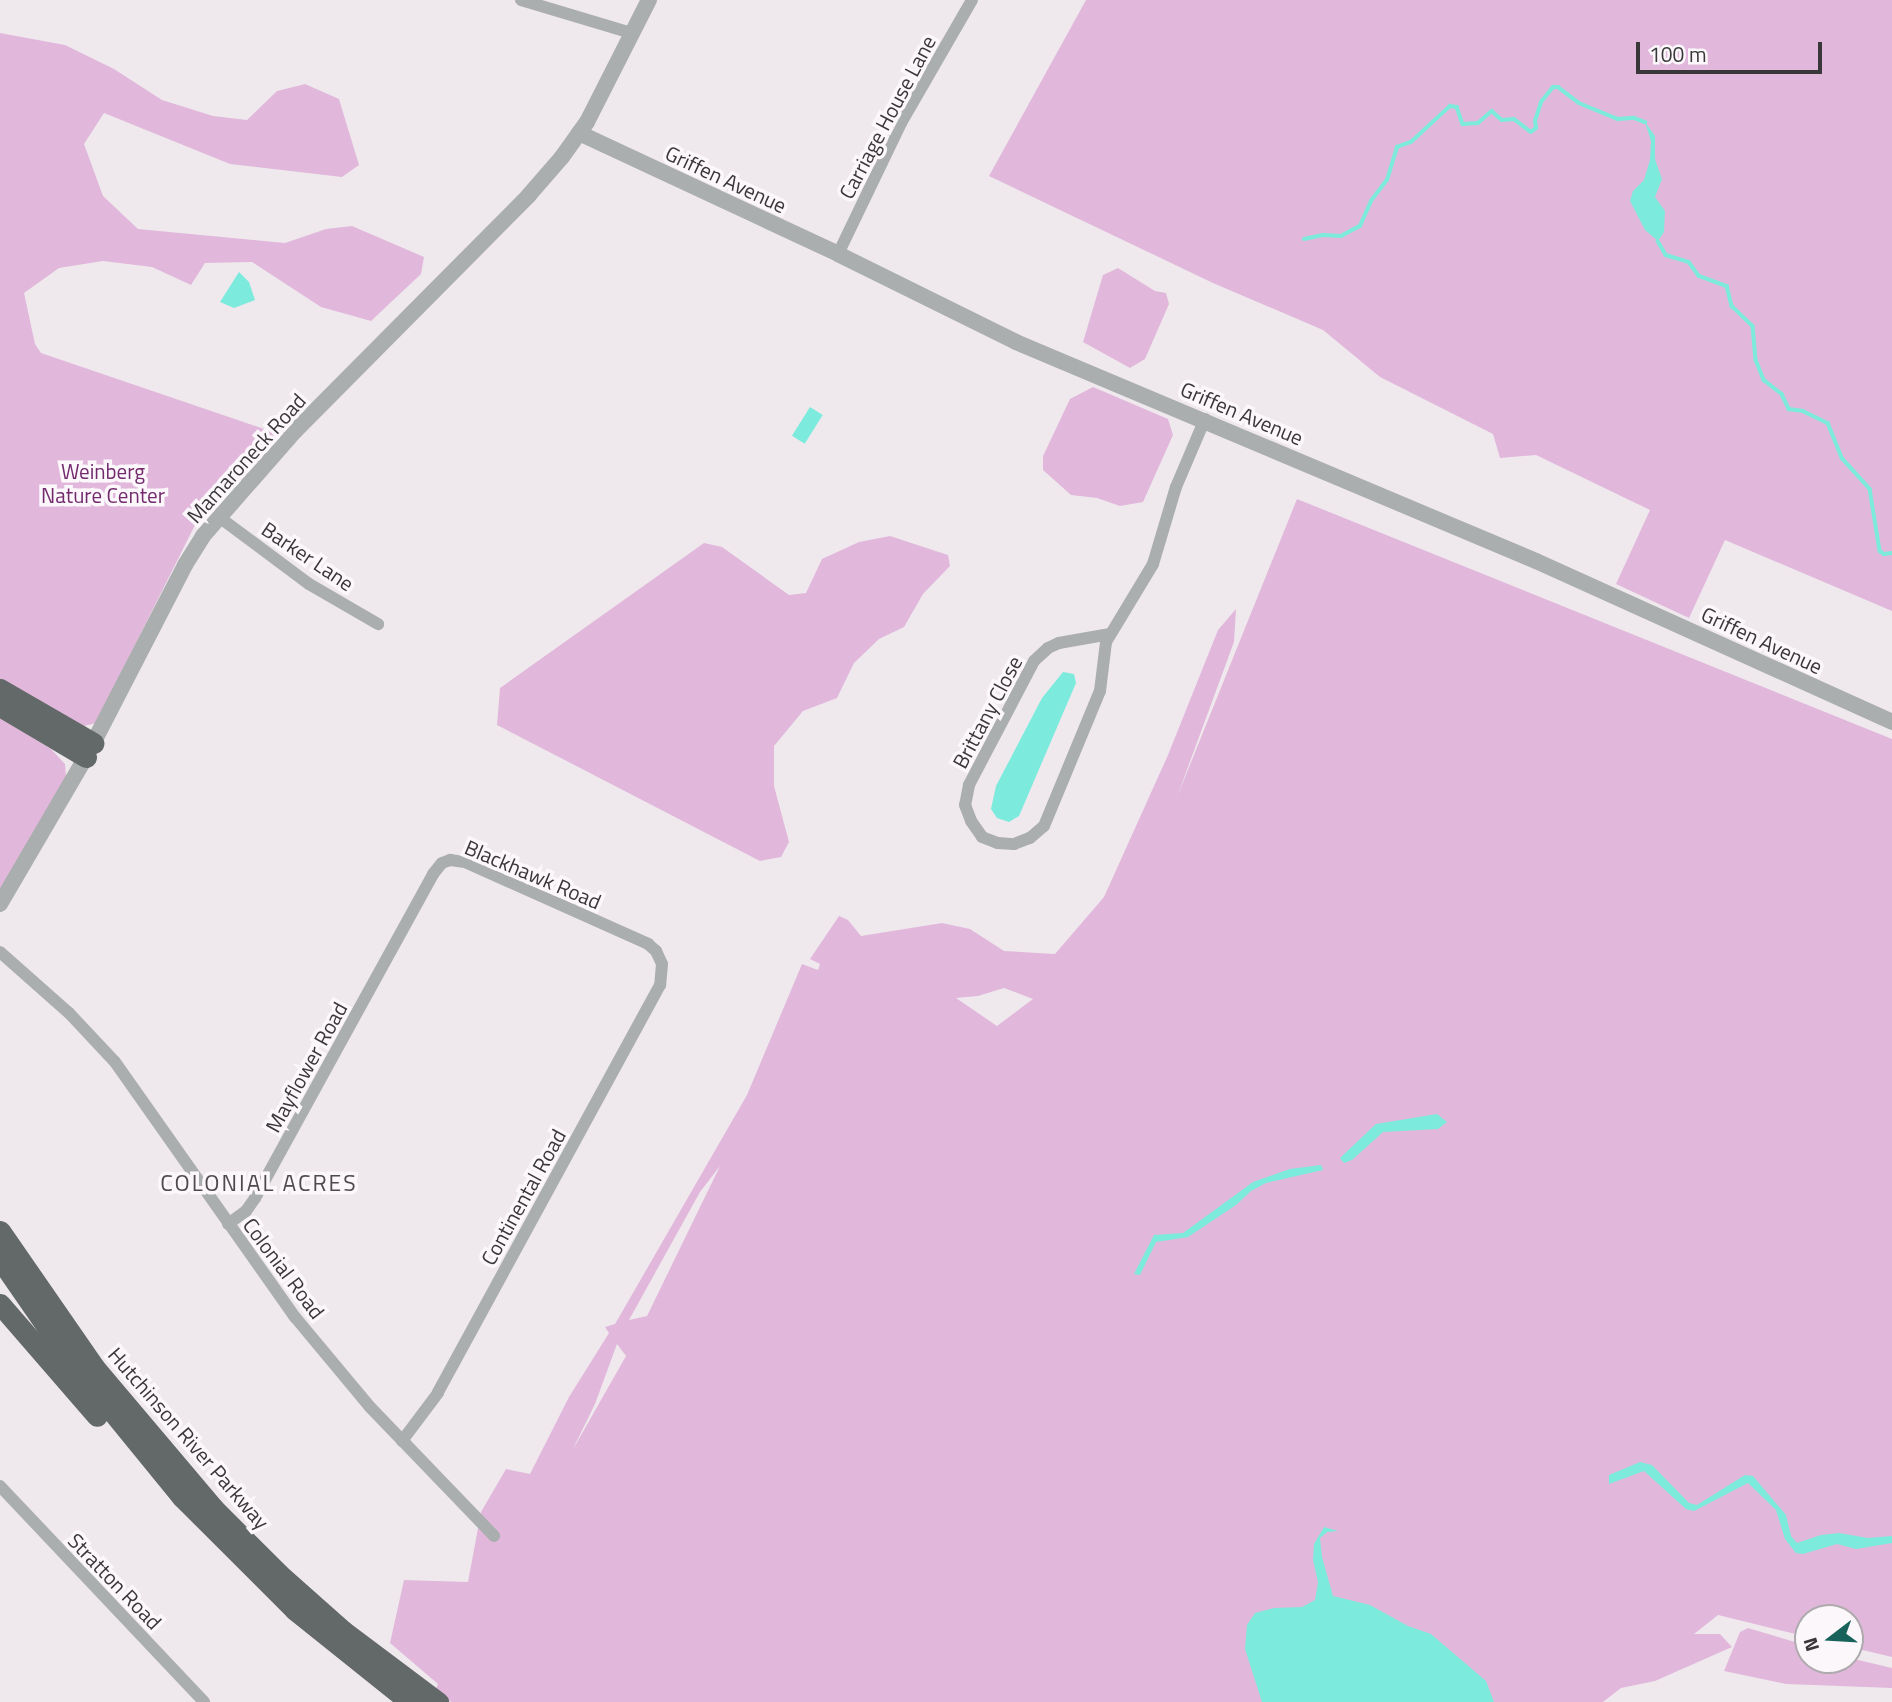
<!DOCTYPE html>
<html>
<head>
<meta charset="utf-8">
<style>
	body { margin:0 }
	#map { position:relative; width:1892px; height:1702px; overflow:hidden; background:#efe9ee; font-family:"Titillium Web",sans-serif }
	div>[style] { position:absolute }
	.green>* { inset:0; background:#e1b8db }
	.water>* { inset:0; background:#7ceadc; transform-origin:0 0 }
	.stream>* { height:3.5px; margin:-1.75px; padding:0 1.75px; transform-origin:1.75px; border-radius:1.75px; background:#7ceadc }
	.minor>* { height:12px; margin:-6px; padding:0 6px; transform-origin:6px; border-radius:6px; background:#abaeae }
	.tertiary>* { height:16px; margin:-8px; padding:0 8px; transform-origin:8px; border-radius:8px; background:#abaeae }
	.motorway>* { height:21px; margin:-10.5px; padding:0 10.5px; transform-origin:10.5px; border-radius:10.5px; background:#626968 }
	span { translate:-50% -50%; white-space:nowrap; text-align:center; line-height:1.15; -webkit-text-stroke:7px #fcf7fb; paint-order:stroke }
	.street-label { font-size:21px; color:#393739 }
	.park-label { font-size:21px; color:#722a6d }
	.neighbourhood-label { font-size:23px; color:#4e4a4d; letter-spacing:2px }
	.north { position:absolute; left:1794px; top:1604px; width:70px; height:70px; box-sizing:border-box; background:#fcf7fb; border:2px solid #aeaaad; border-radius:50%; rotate:253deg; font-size:19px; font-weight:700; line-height:28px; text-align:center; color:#393739 }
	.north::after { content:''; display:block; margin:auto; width:24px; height:32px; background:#17635b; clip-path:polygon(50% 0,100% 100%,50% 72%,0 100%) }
	.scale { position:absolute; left:1636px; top:42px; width:186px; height:32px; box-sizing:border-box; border:4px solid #393739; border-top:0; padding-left:9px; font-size:21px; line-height:24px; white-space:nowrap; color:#393739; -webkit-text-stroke:5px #fcf7fb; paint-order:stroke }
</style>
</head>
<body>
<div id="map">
	<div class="green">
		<i style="clip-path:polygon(1086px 0,1892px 0,1892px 611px,1725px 540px,1689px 618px,1616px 584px,1650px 510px,1536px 455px,1500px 458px,1493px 434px,1380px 377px,1323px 330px,1213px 283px,989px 176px)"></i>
		<i style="clip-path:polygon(0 33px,65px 45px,114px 69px,162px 100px,213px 116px,247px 120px,277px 91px,305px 84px,339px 99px,359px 165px,342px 177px,230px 164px,104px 113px,84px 144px,103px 196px,138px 229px,285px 243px,326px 229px,352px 226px,424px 257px,421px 274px,371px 321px,321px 307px,252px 262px,205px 263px,191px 285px,152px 267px,103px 261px,59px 268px,24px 293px,35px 344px,41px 353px,276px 433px,195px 525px,96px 723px,84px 726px,0 683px)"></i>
		<i style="clip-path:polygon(1118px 268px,1155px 291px,1166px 293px,1169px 304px,1145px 359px,1130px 368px,1083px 342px,1103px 275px)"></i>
		<i style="clip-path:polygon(1093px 387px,1168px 419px,1173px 435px,1143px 502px,1120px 506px,1097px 498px,1071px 495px,1043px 470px,1043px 456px,1070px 399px)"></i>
		<i style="clip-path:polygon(evenodd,1297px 499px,1892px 739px,1892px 1657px,1850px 1647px,1850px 1618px,1808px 1618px,1808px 1637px,1718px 1615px,1694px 1634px,1720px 1634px,1732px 1647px,1655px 1681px,1621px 1688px,1603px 1702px,452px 1702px,434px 1693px,438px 1684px,390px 1643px,404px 1580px,468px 1582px,481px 1512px,506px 1469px,530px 1474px,569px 1397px,609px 1333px,605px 1327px,615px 1324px,622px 1312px,747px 1095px,802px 964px,818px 970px,820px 964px,810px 959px,839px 916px,848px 920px,861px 936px,942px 923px,970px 929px,1004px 951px,1055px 954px,1104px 897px,1168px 755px,1218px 630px,1236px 609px,1234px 642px,1177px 797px,1297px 499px,1004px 988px,1033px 999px,997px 1026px,956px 998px,978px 996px,1004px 988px,1297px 499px,720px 1166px,647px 1316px,629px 1320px,700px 1192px,720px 1166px,1297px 499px,617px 1344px,626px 1356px,572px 1451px,595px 1404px,617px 1344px)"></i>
		<i style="clip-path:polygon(890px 536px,948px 555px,950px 566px,923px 594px,904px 627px,879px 639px,854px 663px,837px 698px,803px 711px,774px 746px,774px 786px,789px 842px,781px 857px,760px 861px,497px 725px,500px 688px,704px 543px,722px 547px,789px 595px,806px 593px,822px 559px,859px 542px)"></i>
		<i style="clip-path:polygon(0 718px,51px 749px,65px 764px,66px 777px,0 891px)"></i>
		<i style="clip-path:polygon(1748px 1628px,1808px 1646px,1808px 1660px,1850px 1660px,1850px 1658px,1892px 1668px,1892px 1688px,1786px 1684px,1724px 1671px,1740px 1632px)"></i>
	</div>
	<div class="water">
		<i style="clip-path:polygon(1645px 122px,1655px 136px,1655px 159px,1662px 179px,1655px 197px,1665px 211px,1664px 232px,1658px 241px,1645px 230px,1630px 201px,1633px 191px,1644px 180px,1650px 160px,1651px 141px)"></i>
		<i style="clip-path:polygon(239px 272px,249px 282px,255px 300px,234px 308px,220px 302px)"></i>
		<i style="left:810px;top:407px;width:15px;height:34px;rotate:32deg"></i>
		<i style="clip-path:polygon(1063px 672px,1074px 674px,1076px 683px,1019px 816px,1009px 822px,997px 818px,991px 809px,996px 786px,1042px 698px)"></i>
		<i style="clip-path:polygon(1437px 1114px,1447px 1122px,1438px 1129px,1383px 1132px,1352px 1160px,1344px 1163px,1340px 1158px,1376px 1124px)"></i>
		<i style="clip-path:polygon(1321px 1165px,1323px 1170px,1266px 1183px,1251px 1191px,1236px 1205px,1188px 1237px,1156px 1242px,1140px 1275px,1134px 1274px,1154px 1235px,1183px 1233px,1253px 1182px,1290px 1169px)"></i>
		<i style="clip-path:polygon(1640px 1462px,1652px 1465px,1689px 1503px,1697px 1505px,1745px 1475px,1753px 1476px,1786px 1515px,1791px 1536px,1797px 1543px,1821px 1535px,1839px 1533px,1868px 1538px,1892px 1536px,1892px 1543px,1856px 1549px,1837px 1544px,1803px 1554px,1796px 1553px,1785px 1539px,1776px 1510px,1748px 1483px,1694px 1511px,1686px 1509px,1644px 1471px,1609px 1484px,1609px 1475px)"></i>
		<i style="clip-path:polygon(1324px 1527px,1338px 1531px,1327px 1532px,1320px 1538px,1322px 1557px,1333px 1596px,1370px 1605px,1408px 1626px,1431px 1634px,1486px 1681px,1494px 1702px,1262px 1702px,1245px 1649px,1247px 1625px,1255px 1613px,1274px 1608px,1302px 1607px,1315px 1600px,1318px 1582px,1313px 1560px,1314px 1544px)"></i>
	</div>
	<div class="stream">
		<i style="left:1304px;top:239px;width:19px;rotate:-12deg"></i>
		<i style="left:1323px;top:235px;width:18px;rotate:3deg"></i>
		<i style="left:1341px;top:236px;width:21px;rotate:-28deg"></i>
		<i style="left:1360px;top:226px;width:27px;rotate:-66deg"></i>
		<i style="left:1371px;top:201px;width:26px;rotate:-53deg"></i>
		<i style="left:1387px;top:180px;width:34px;rotate:-73deg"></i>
		<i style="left:1397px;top:147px;width:15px;rotate:-20deg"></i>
		<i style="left:1411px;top:142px;width:53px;rotate:-42.7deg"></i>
		<i style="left:1450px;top:106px;width:7px;rotate:8deg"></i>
		<i style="left:1457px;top:107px;width:18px;rotate:71deg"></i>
		<i style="left:1463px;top:124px;width:15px;rotate:-4deg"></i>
		<i style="left:1478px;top:123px;width:18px;rotate:-41deg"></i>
		<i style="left:1492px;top:111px;width:13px;rotate:42deg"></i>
		<i style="left:1502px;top:120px;width:12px;rotate:-5deg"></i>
		<i style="left:1514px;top:119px;width:21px;rotate:37deg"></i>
		<i style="left:1531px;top:132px;width:6px;rotate:-39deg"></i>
		<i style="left:1536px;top:128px;width:7px;rotate:-98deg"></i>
		<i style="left:1535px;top:121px;width:20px;rotate:-72deg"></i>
		<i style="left:1541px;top:102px;width:19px;rotate:-51deg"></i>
		<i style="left:1553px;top:87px;width:5px"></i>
		<i style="left:1558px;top:87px;width:26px;rotate:37deg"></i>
		<i style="left:1579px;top:103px;width:42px;rotate:22.3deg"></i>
		<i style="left:1618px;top:119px;width:16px;rotate:-4deg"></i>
		<i style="left:1634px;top:118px;width:12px;rotate:20deg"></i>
		<i style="left:1658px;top:241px;width:16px;rotate:60deg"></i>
		<i style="left:1666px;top:255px;width:24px;rotate:17deg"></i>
		<i style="left:1689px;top:262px;width:17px;rotate:54deg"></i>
		<i style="left:1699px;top:276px;width:30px;rotate:20deg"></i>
		<i style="left:1727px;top:286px;width:21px;rotate:76deg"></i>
		<i style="left:1732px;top:306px;width:29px;rotate:44deg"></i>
		<i style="left:1753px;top:326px;width:34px;rotate:85deg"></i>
		<i style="left:1756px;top:360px;width:22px;rotate:68deg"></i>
		<i style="left:1764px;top:380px;width:23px;rotate:38deg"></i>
		<i style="left:1782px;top:394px;width:17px;rotate:65deg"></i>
		<i style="left:1789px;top:409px;width:14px;rotate:8deg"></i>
		<i style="left:1803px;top:411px;width:28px;rotate:26deg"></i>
		<i style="left:1828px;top:423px;width:38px;rotate:68deg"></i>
		<i style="left:1842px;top:458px;width:42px;rotate:47.9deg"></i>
		<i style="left:1870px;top:489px;width:63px;rotate:80.8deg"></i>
		<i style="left:1880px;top:551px;width:5px;rotate:37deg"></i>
		<i style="left:1884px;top:554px;width:8px;rotate:-7deg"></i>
	</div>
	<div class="minor">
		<i style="left:521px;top:0;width:116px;rotate:16.6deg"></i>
		<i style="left:838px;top:254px;width:145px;rotate:-64.3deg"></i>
		<i style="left:901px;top:123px;width:142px;rotate:-60deg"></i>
		<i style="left:219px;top:517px;width:112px;rotate:36.7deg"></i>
		<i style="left:309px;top:584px;width:80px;rotate:30.1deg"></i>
		<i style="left:1110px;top:634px;width:52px;rotate:170deg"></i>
		<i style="left:1059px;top:643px;width:12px;rotate:156deg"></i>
		<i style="left:1048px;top:648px;width:19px;rotate:137deg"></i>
		<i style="left:1034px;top:661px;width:140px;rotate:117.7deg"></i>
		<i style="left:969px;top:785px;width:20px;rotate:101deg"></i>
		<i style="left:965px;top:805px;width:17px;rotate:69deg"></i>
		<i style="left:971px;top:821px;width:19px;rotate:55deg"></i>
		<i style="left:982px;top:837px;width:17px;rotate:21deg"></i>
		<i style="left:998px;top:843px;width:16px;rotate:4deg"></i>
		<i style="left:1014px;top:844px;width:17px;rotate:-21deg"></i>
		<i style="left:1030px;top:838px;width:18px;rotate:-41deg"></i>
		<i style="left:1044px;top:826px;width:146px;rotate:-67.5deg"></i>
		<i style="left:1100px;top:691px;width:49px;rotate:-83deg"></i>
		<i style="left:1106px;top:642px;width:91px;rotate:-58.9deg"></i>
		<i style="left:1153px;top:564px;width:80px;rotate:-73.4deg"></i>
		<i style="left:1176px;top:487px;width:74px;rotate:-66.9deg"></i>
		<i style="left:0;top:952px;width:92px;rotate:41.5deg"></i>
		<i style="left:69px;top:1013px;width:67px;rotate:46.8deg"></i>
		<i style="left:115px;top:1062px;width:312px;rotate:54.8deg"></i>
		<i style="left:295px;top:1317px;width:117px;rotate:50.2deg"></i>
		<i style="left:370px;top:1407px;width:179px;rotate:46.1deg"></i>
		<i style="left:228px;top:1224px;width:22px;rotate:-36deg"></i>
		<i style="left:246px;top:1211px;width:16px;rotate:-55deg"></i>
		<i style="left:255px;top:1198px;width:370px;rotate:-61.2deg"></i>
		<i style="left:433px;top:874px;width:14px;rotate:-51deg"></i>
		<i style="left:442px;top:863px;width:9px;rotate:-21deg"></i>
		<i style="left:450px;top:860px;width:15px;rotate:8deg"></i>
		<i style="left:465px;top:862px;width:201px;rotate:24.1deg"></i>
		<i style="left:648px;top:944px;width:11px;rotate:41deg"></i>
		<i style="left:656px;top:951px;width:14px;rotate:65deg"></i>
		<i style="left:662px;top:964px;width:21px;rotate:95deg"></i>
		<i style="left:660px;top:985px;width:464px;rotate:118.6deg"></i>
		<i style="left:438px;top:1393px;width:60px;rotate:126.9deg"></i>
		<i style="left:0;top:1486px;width:297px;rotate:46.6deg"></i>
	</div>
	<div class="tertiary">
		<i style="left:579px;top:133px;width:286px;rotate:25deg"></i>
		<i style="left:838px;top:254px;width:199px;rotate:26.3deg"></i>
		<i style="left:1016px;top:342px;width:564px;rotate:22.84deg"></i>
		<i style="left:1536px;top:561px;width:391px;rotate:24.3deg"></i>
		<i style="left:0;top:904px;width:170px;rotate:-59.7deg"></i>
		<i style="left:86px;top:757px;width:216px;rotate:-62.7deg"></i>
		<i style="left:185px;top:565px;width:34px;rotate:-58deg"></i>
		<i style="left:203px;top:536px;width:140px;rotate:-48.8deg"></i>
		<i style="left:295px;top:431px;width:332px;rotate:-45.2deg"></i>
		<i style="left:529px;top:195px;width:50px;rotate:-49deg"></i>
		<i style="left:562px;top:157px;width:43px;rotate:-54.5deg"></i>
		<i style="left:587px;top:122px;width:137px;rotate:-63.1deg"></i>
	</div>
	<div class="motorway">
		<i style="left:0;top:689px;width:108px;rotate:30.1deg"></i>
		<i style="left:0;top:706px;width:100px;rotate:30.7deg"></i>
		<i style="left:0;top:1231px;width:165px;rotate:55.3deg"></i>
		<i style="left:94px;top:1367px;width:185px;rotate:49.8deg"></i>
		<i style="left:213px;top:1508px;width:93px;rotate:45deg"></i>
		<i style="left:279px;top:1574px;width:86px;rotate:41.7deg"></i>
		<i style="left:343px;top:1631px;width:119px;rotate:36.8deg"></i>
		<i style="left:0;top:1259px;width:118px;rotate:55.4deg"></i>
		<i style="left:67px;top:1356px;width:182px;rotate:50.8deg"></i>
		<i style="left:182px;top:1497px;width:160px;rotate:45deg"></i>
		<i style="left:295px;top:1610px;width:147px;rotate:38.7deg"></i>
		<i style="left:0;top:1304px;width:148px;rotate:49.1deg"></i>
	</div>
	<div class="street-label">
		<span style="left:887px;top:117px;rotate:-62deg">Carriage House Lane</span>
		<span style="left:726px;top:179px;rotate:25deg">Griffen Avenue</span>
		<span style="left:1242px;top:413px;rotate:23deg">Griffen Avenue</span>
		<span style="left:246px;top:458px;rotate:-48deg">Mamaroneck Road</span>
		<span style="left:308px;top:556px;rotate:34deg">Barker Lane</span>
		<span style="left:1762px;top:640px;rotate:25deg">Griffen Avenue</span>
		<span style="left:987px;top:712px;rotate:-62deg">Brittany Close</span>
		<span style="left:533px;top:874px;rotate:23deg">Blackhawk Road</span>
		<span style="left:306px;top:1067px;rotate:-61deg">Mayflower Road</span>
		<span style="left:523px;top:1197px;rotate:-61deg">Continental Road</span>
		<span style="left:284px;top:1268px;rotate:53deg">Colonial Road</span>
		<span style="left:189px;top:1438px;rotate:49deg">Hutchinson River Parkway</span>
		<span style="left:115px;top:1581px;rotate:46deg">Stratton Road</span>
	</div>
	<div class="park-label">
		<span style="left:103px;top:483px">Weinberg<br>Nature Center</span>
	</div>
	<div class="neighbourhood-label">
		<span style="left:259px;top:1183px">COLONIAL ACRES</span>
	</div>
	<div class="north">N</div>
	<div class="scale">100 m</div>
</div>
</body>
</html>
